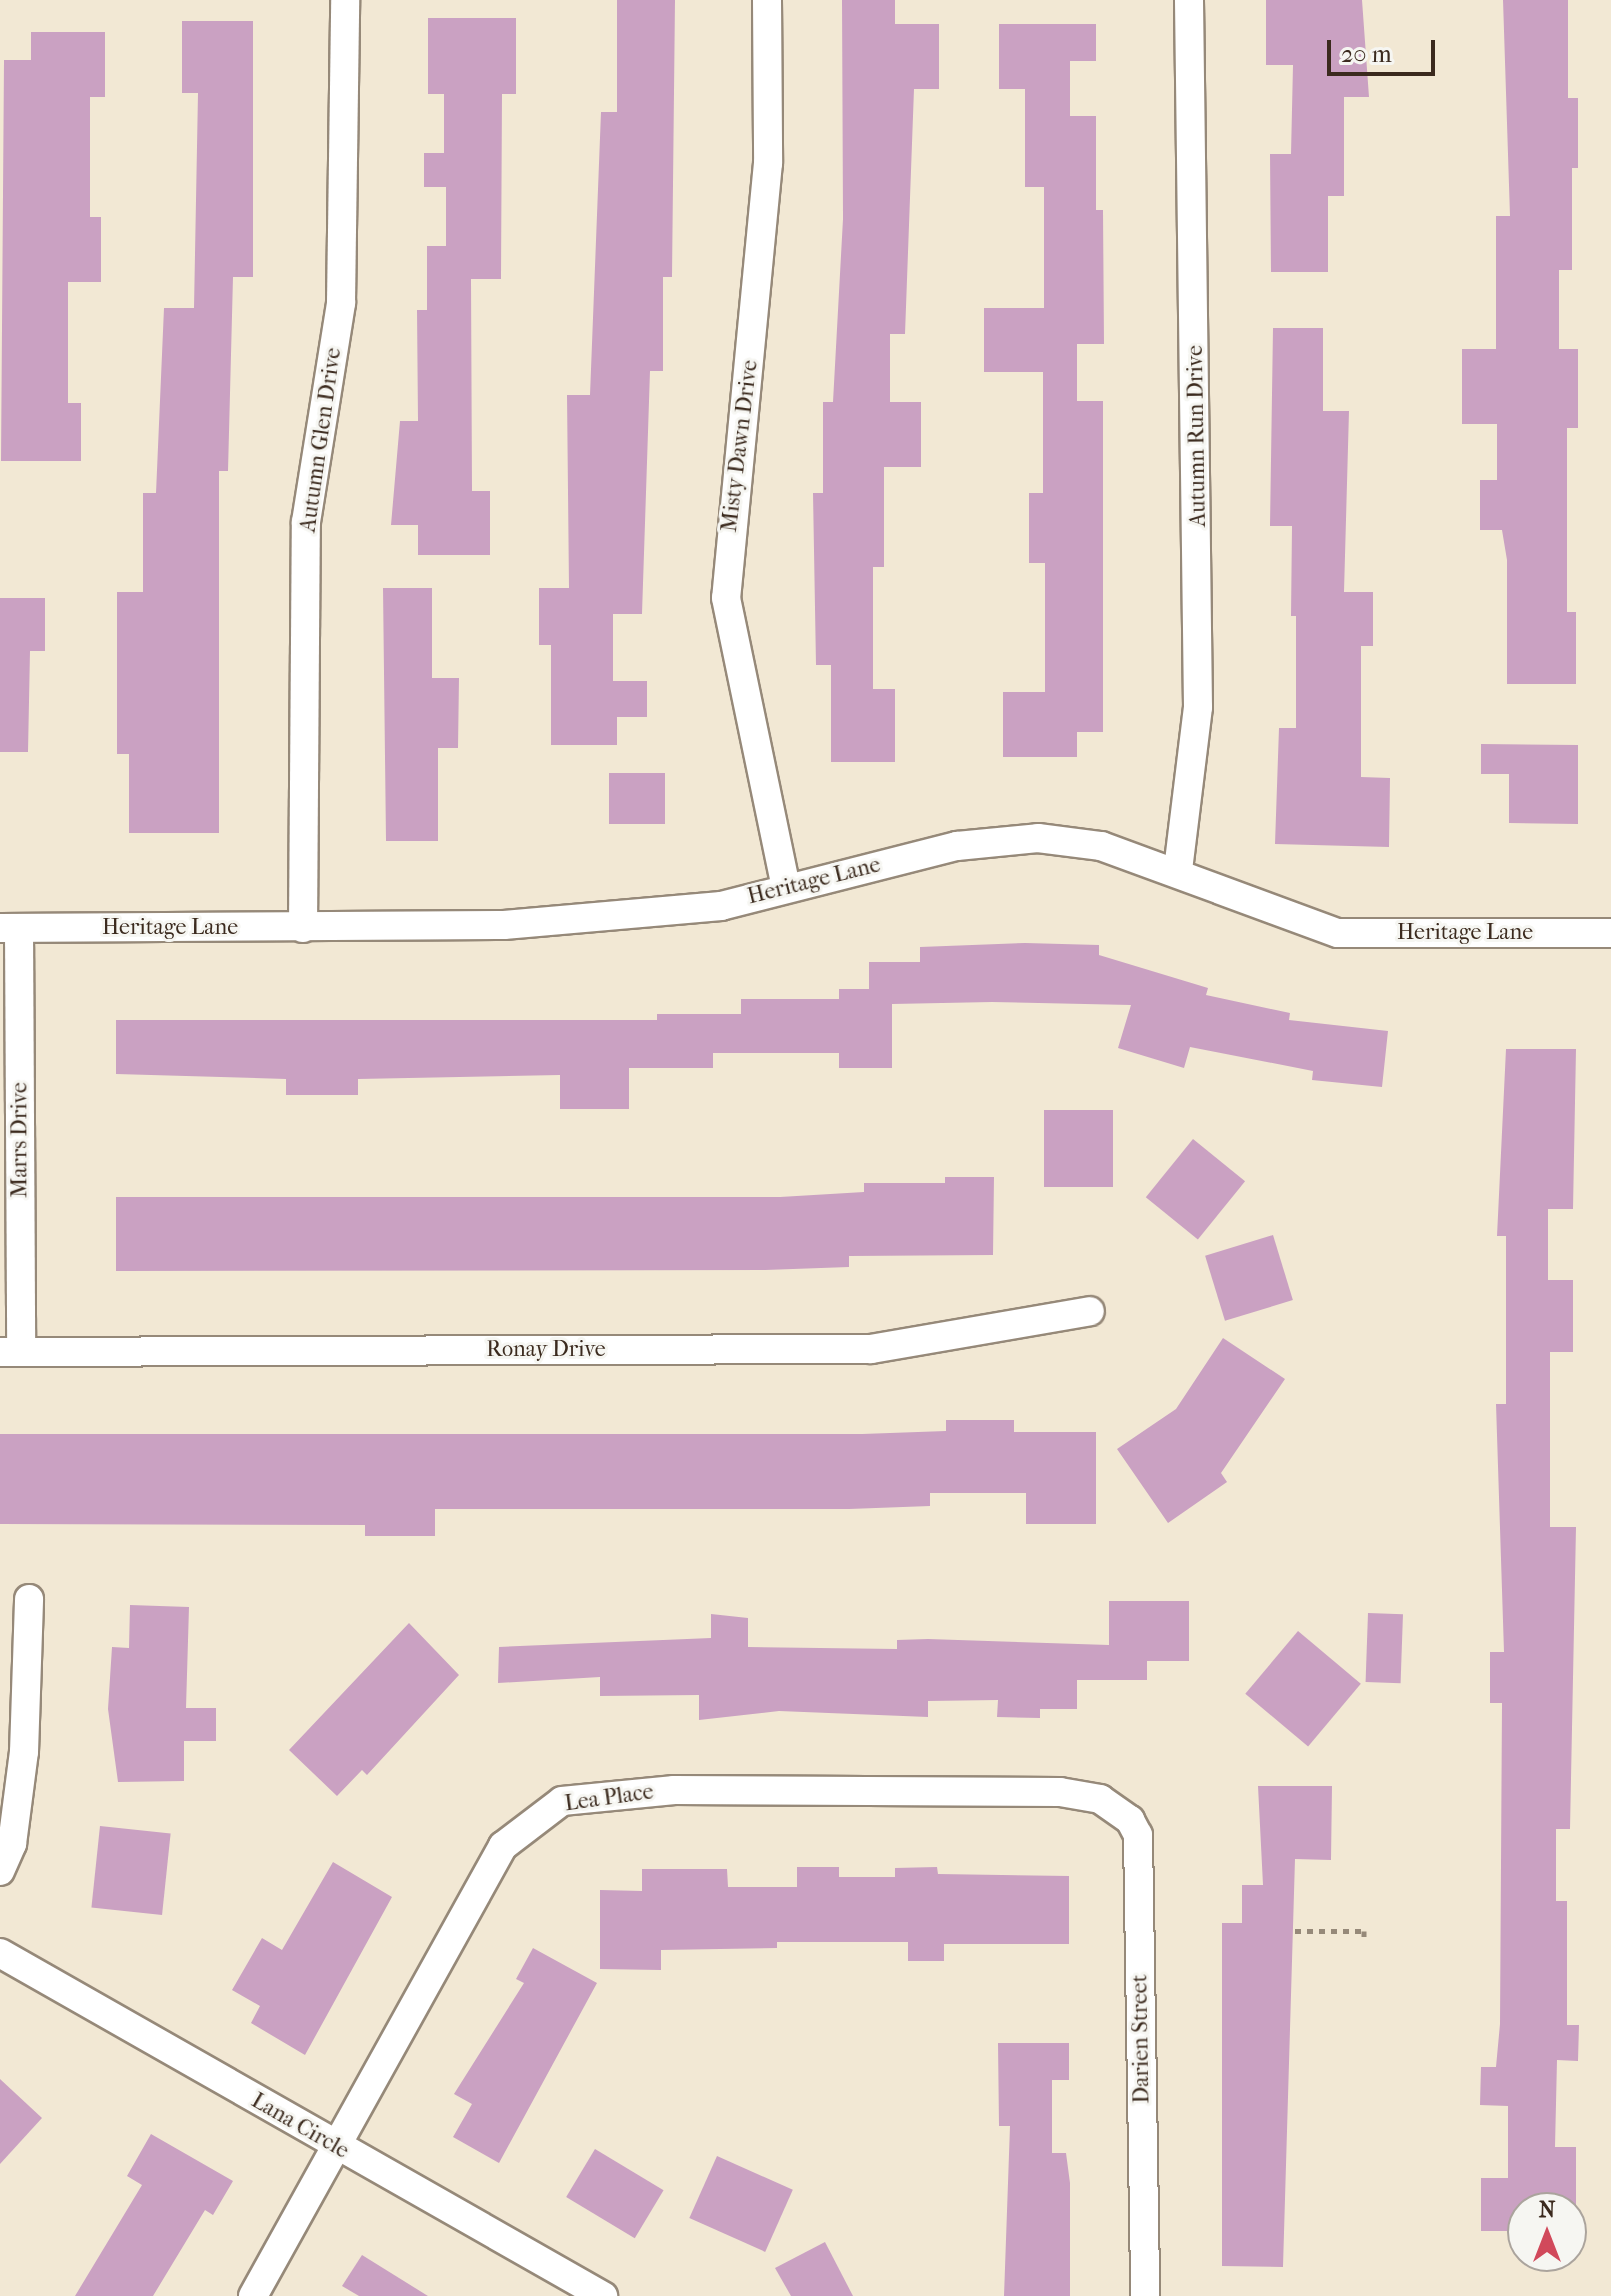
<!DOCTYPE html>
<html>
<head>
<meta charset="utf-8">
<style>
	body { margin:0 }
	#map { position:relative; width:1611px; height:2296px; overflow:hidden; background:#f2e8d4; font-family:"IM FELL French Canon",serif }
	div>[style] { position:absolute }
	.building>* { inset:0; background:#caa1c2; transform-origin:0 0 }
	.path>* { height:5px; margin-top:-2.5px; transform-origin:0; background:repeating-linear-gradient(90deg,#968979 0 6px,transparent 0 12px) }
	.roads { filter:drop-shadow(2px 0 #968979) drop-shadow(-2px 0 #968979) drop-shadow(0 2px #968979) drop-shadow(0 -2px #968979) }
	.minor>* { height:28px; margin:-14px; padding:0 14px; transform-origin:14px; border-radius:14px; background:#fff }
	span { translate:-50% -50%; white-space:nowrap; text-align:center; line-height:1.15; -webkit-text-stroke:6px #f6f6f2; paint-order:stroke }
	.street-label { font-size:22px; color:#3b2a1e }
	.north { position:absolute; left:1507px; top:2192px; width:80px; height:80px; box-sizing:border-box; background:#f6f6f2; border:2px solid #aba49d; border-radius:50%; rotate:0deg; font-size:22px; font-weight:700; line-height:32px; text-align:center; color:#3b2a1e }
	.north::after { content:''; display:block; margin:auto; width:28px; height:36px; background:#d1495b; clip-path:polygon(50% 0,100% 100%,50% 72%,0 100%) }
	.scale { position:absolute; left:1327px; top:40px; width:108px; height:36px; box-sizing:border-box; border:4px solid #3b2a1e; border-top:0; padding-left:10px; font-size:24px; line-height:28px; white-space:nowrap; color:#3b2a1e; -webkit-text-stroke:6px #f6f6f2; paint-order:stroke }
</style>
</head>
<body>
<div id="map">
	<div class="building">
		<i style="clip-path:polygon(617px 0,675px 0,672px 277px,663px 277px,663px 371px,650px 371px,642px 614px,613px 614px,613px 681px,647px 681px,647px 717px,617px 717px,617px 745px,551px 745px,551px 645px,539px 645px,539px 588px,569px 588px,567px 395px,590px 395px,601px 112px,617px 112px)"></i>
		<i style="clip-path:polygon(842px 0,895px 0,895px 24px,939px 24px,939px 89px,914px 89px,905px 334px,890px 334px,890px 402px,921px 402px,921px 467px,884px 467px,884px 567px,873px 567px,873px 689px,895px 689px,895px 762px,831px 762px,831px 665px,816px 665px,813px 493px,823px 493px,823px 402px,833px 402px,843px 219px)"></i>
		<i style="clip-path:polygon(1266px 0,1362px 0,1369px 97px,1344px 97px,1344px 196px,1328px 196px,1328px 272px,1271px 272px,1270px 154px,1291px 154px,1293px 65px,1266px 65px)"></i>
		<i style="clip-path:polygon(1503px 0,1568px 0,1568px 98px,1578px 98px,1578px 168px,1572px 168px,1572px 270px,1559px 270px,1559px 349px,1578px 349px,1578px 428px,1567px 428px,1567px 612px,1576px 612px,1576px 684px,1507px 684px,1507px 560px,1502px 530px,1480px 530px,1480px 480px,1497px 480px,1497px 424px,1462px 424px,1462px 349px,1496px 349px,1496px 216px,1510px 216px)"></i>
		<i style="clip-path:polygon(428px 18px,516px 18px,516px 94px,502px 94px,501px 279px,471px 279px,472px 491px,490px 491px,490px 555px,418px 555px,418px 525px,391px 525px,400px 421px,418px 421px,417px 310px,427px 310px,427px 246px,446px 246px,446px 187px,424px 187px,424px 153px,444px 153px,444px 94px,428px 94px)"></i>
		<i style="clip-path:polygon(182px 21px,253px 21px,253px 277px,233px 277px,228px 471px,219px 471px,219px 833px,129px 833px,129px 754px,117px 754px,117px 592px,143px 592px,143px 493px,156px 493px,164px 308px,194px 308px,198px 93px,182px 93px)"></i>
		<i style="clip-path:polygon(999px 24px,1096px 24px,1096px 61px,1070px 61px,1070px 116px,1096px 116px,1096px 210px,1103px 210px,1104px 344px,1077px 344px,1077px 401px,1103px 401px,1103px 732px,1077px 732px,1077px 757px,1003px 757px,1003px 692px,1045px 692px,1045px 563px,1029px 563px,1029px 493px,1043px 493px,1043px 372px,984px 372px,984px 308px,1044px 308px,1044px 187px,1025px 187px,1025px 89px,999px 89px)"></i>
		<i style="clip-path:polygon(31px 32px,105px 32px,105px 97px,90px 97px,90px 217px,101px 217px,101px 282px,68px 282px,68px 403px,81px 403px,81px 461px,1px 461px,4px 60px,31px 60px)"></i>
		<i style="clip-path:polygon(1273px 328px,1323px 328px,1323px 411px,1349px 411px,1344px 592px,1373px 592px,1373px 646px,1361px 646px,1361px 777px,1390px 778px,1389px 847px,1275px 844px,1279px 728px,1296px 728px,1296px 616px,1291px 616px,1292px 526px,1270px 526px)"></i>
		<i style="clip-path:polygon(383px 588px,432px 588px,432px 678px,459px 678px,458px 748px,438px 748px,438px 841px,386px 841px)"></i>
		<i style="clip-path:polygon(0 598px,45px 598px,45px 651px,30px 651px,28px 752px,0 752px)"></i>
		<i style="clip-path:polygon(1481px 744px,1578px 745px,1578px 824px,1509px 823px,1509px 774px,1481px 774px)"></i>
		<i style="left:609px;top:773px;width:56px;height:51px"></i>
		<i style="clip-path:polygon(1025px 943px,1099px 945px,1099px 955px,1208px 988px,1206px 995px,1290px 1013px,1289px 1020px,1388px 1031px,1382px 1087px,1312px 1080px,1313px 1071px,1190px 1047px,1184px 1068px,1118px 1048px,1131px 1005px,992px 1002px,892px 1004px,892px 1068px,839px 1068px,839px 1053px,713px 1053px,713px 1068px,629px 1068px,629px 1109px,560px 1109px,560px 1075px,358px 1079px,358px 1095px,286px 1095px,286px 1079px,116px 1074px,116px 1020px,657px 1020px,657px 1014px,741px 1014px,741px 999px,839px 999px,839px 989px,869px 989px,869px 962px,920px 962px,920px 947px)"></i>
		<i style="clip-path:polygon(1506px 1049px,1576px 1049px,1573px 1209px,1548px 1209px,1548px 1280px,1573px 1280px,1573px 1352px,1550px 1352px,1550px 1527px,1576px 1527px,1570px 1829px,1556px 1829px,1556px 1901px,1567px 1901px,1567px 2025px,1579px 2025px,1578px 2061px,1557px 2060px,1555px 2147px,1576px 2147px,1576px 2231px,1571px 2208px,1523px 2208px,1523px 2231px,1481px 2231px,1481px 2178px,1508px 2178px,1508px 2106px,1480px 2105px,1481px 2067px,1496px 2067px,1500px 2024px,1502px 1703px,1490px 1703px,1490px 1652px,1504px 1652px,1496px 1404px,1506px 1404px,1506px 1236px,1497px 1236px)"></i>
		<i style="left:1044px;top:1110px;width:69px;height:77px"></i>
		<i style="left:1193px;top:1139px;width:67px;height:75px;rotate:39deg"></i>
		<i style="clip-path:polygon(945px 1177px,994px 1177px,993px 1255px,849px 1256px,849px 1267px,765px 1270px,116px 1271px,116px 1197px,780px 1197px,864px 1192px,864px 1183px,945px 1183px)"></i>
		<i style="left:1273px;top:1235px;width:68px;height:71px;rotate:73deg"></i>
		<i style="clip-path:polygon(1223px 1338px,1285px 1379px,1221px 1473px,1227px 1482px,1168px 1523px,1117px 1449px,1176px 1409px)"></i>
		<i style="clip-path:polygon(946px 1420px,1014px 1420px,1014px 1432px,1096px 1432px,1096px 1524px,1026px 1524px,1026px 1493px,930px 1493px,930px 1506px,849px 1509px,435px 1509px,435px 1536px,365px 1536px,365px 1525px,0 1524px,0 1434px,862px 1434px,946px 1431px)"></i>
		<i style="clip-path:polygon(1109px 1601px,1189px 1601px,1189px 1661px,1147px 1661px,1147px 1680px,1077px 1680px,1077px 1709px,1040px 1709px,1040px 1718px,997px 1717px,998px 1700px,928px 1701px,928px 1717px,779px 1711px,699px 1720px,699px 1695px,600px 1696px,600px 1677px,498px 1683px,499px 1647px,711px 1638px,711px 1614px,748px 1618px,748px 1647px,897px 1649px,897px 1640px,928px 1639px,1109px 1645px)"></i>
		<i style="clip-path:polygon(130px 1605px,189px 1607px,186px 1708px,216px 1708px,216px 1741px,184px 1741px,184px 1781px,118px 1782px,108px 1709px,112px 1647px,129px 1648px)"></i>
		<i style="left:1368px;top:1613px;width:35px;height:69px;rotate:2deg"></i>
		<i style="clip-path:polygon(409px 1623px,459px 1675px,367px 1775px,362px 1770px,337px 1796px,289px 1750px)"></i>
		<i style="left:1298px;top:1631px;width:82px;height:82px;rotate:40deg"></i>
		<i style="clip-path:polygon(1258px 1786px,1332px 1786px,1331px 1860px,1295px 1859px,1283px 2267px,1222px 2266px,1222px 1923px,1242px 1923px,1242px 1885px,1263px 1885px)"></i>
		<i style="left:100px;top:1826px;width:71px;height:82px;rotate:6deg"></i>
		<i style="clip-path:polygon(333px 1862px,392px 1897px,305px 2055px,251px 2023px,260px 2006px,232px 1990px,262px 1938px,282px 1950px)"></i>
		<i style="clip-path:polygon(797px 1867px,839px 1867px,839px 1877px,895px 1877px,895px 1868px,937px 1867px,938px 1874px,1069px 1876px,1069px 1944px,944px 1944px,944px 1961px,908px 1961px,908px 1942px,777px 1942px,777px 1948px,661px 1950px,661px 1970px,600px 1969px,600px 1890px,642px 1891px,642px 1869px,727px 1869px,728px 1887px,797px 1887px)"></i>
		<i style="clip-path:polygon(533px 1948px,597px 1983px,499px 2163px,453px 2137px,472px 2104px,454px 2094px,524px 1983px,516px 1979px)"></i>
		<i style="clip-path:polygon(998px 2043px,1069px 2043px,1069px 2080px,1052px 2080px,1052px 2153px,1066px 2153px,1070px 2183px,1070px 2296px,1004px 2296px,1010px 2126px,999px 2126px)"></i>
		<i style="clip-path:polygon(0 2079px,42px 2118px,0 2164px)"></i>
		<i style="clip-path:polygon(151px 2134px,233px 2181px,213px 2215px,205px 2210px,153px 2296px,75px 2296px,142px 2185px,127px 2176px)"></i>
		<i style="left:595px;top:2149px;width:80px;height:56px;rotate:31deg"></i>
		<i style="left:717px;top:2156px;width:83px;height:68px;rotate:24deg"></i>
		<i style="clip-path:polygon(825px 2242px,853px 2296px,791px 2296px,775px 2268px)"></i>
		<i style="clip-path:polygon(362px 2255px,428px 2296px,359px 2296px,342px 2286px)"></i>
	</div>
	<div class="path">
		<i style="left:1295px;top:1931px;width:69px"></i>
		<i style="left:1364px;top:1931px;width:8px;rotate:90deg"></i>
	</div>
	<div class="roads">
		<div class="minor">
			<i style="left:767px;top:0;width:163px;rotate:89.6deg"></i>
			<i style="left:768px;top:163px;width:437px;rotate:95.5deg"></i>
			<i style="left:726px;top:598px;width:295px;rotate:78.3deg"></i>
			<i style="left:1178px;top:870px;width:164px;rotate:-83deg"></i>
			<i style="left:1198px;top:707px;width:707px;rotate:-90.73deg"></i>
			<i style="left:0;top:928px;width:504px;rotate:-0.34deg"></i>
			<i style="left:504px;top:925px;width:218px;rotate:-5deg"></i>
			<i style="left:721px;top:906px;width:244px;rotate:-14.3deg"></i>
			<i style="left:957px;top:846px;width:81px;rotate:-5.6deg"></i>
			<i style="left:1038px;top:838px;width:64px;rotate:7.2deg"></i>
			<i style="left:1101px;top:846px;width:252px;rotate:20.2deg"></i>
			<i style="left:1338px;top:933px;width:273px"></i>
			<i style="left:19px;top:928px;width:424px;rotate:89.7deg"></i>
			<i style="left:303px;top:928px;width:406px;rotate:-89.6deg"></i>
			<i style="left:306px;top:522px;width:222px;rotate:-80.9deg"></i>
			<i style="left:341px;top:303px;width:303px;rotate:-89.2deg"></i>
			<i style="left:0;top:1352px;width:871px;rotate:-0.2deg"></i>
			<i style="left:871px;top:1349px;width:222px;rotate:-9.8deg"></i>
			<i style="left:0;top:1871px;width:30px;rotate:-66deg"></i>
			<i style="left:12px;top:1844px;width:93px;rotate:-82.6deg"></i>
			<i style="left:24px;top:1752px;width:153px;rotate:-88.1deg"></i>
			<i style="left:0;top:1953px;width:694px;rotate:29.63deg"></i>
			<i style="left:253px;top:2296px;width:515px;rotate:-60.95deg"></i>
			<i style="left:503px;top:1846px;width:74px;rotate:-37.3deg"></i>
			<i style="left:562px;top:1801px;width:113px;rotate:-5.6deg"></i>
			<i style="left:674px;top:1790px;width:386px;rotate:0.3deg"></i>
			<i style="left:1060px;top:1792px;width:41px;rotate:9.9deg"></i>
			<i style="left:1100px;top:1799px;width:37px;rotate:35deg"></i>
			<i style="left:1130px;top:1820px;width:17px;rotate:62deg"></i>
			<i style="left:1138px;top:1835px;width:461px;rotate:89.1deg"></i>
		</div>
	</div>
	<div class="street-label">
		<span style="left:1197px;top:436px;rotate:-91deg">Autumn Run Drive</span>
		<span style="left:321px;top:440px;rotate:-82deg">Autumn Glen Drive</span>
		<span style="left:740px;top:446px;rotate:-83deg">Misty Dawn Drive</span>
		<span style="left:814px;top:881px;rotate:-14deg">Heritage Lane</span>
		<span style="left:170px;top:928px">Heritage Lane</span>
		<span style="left:1465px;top:933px">Heritage Lane</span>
		<span style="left:20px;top:1140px;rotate:-90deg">Marrs Drive</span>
		<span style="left:546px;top:1350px">Ronay Drive</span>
		<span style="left:609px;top:1798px;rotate:-8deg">Lea Place</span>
		<span style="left:1141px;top:2039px;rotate:-91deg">Darien Street</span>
		<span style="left:300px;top:2126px;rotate:30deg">Lana Circle</span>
	</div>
	<div class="north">N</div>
	<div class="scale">20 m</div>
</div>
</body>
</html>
